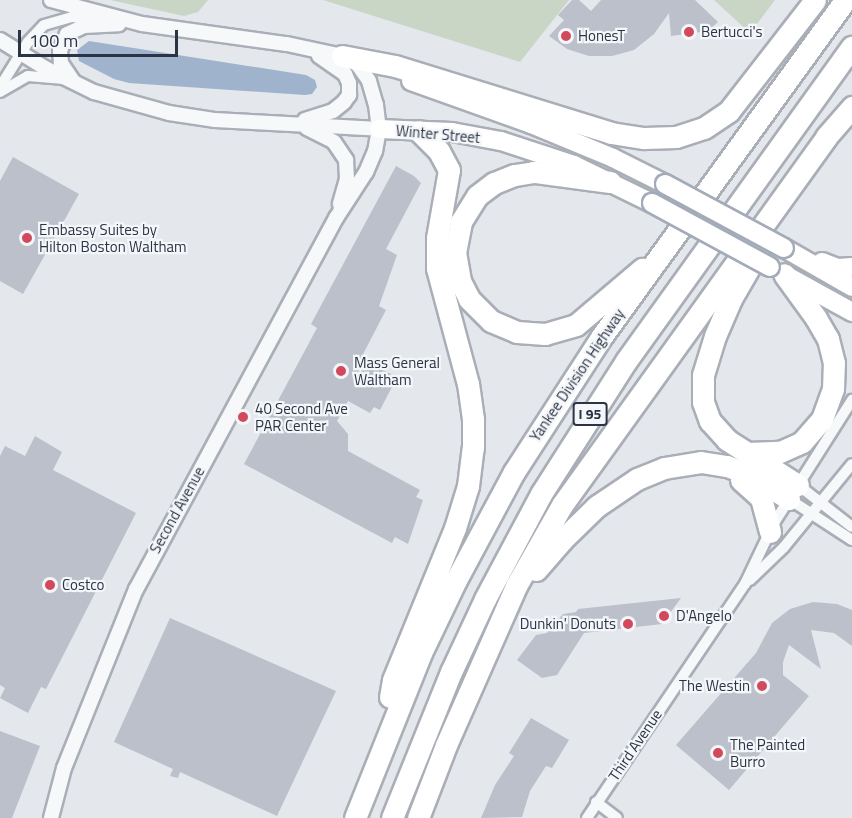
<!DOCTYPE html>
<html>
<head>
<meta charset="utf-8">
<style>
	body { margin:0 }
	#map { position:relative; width:852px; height:818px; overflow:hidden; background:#e4e7ec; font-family:"Titillium Web",sans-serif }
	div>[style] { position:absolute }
	.green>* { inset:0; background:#c9d6c5 }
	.water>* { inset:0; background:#9fb4cc }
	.building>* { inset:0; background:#bbc0ca }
	.roads { filter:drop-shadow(2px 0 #a9aeb7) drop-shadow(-2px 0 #a9aeb7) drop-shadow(0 2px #a9aeb7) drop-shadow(0 -2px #a9aeb7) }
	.minor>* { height:10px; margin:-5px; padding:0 5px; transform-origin:5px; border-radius:5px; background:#f7f8fa }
	.tertiary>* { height:14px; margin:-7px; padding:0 7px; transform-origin:7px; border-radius:7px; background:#f7f8fa }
	.primary>* { height:18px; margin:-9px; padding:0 9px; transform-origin:9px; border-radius:9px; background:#fff }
	.motorway>* { height:21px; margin:-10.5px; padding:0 10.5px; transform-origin:10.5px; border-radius:10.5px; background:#fff }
	.bridges { filter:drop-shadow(2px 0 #a3abb8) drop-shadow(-2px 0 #a3abb8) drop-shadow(0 2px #a3abb8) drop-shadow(0 -2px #a3abb8) }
	.primary-bridge>* { height:18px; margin:-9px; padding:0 9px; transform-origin:9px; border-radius:9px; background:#fff }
	.dots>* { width:16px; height:16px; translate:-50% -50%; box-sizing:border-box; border:3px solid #f4f6f9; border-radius:50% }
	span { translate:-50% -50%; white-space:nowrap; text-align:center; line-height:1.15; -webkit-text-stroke:4.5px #f4f6f9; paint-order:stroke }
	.shield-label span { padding:2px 4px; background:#f4f6f9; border:2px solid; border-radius:4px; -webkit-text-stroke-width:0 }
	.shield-label { font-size:14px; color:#2b3445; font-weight:700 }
	.poi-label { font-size:15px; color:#2b3445 }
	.left { translate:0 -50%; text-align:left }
	.right { translate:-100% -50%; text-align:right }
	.street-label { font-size:15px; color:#2b3445 }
	.scale { position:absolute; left:18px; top:30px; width:160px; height:27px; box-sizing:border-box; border:3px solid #2b3445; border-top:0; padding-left:8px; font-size:18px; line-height:21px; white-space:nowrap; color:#2b3445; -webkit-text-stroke:4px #f4f6f9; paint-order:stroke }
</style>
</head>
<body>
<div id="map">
	<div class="green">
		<i style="clip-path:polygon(110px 0,208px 0,198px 12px,184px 16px)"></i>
		<i style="clip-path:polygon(323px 0,569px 0,520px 62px)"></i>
		<i style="clip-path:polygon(714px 0,775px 0,750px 33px)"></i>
	</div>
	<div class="water">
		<i style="clip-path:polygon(89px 41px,306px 75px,315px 80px,317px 87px,312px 94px,305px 95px,129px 83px,114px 79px,79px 61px,77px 50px)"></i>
	</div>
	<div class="building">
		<i style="clip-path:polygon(572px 0,579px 0,591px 11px,601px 0,695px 0,718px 22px,708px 31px,671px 36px,669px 13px,654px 34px,634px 50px,612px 56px,589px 56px,567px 49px,549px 36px,564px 20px,558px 15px)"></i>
		<i style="clip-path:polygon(13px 157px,79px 194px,23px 294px,0 281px,0 181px)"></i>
		<i style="clip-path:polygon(396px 166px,414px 176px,421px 183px,386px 249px,397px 255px,379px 306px,386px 310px,361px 358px,391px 374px,388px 380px,394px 383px,380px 410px,374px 407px,370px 413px,348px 401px,337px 421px,348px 434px,348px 451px,420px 490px,416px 497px,423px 500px,408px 544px,395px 537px,392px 543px,244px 464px,317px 328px,311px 324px)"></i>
		<i style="clip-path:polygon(35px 436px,62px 452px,53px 470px,136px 513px,46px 689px,41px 687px,28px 713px,0 698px,5px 688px,0 685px,0 456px,5px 446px,25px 456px)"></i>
		<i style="clip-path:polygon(681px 598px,662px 624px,584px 633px,557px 675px,542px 678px,517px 660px,536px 635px,547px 633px,563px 614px,576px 612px,578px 609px)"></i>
		<i style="clip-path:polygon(813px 602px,837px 604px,852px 610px,852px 646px,834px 633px,811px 630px,821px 669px,789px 645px,783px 662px,783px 675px,809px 696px,729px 790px,676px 745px,756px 653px,772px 623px,790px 609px)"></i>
		<i style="clip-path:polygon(170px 618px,336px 691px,277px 816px,180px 772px,178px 778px,170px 776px,173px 769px,114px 742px)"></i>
		<i style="clip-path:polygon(531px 718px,569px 740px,552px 768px,546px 766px,530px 791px,522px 817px,481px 818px,495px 785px,514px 756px,509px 753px)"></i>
		<i style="clip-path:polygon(0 731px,40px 746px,12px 818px,0 818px)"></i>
	</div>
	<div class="roads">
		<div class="minor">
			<i style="left:0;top:87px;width:53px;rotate:-58.1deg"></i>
			<i style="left:28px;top:42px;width:23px;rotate:-47deg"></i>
			<i style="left:44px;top:25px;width:29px;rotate:-16deg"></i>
			<i style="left:72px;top:17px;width:37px;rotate:5deg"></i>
			<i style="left:0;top:92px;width:32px;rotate:-30deg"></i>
			<i style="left:28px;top:76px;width:33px;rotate:5deg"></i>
			<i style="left:798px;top:485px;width:68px;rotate:37.9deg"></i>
			<i style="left:789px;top:499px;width:75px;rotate:33.1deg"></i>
			<i style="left:750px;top:580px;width:47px;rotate:-44.1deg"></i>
			<i style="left:784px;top:547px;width:107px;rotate:-50.7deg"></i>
			<i style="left:596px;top:802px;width:26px;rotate:37deg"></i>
			<i style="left:587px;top:818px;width:282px;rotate:-56deg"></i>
			<i style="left:745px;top:584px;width:68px;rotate:-64.6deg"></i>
			<i style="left:774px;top:523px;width:146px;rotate:-57.6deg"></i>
		</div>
		<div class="tertiary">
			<i style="left:51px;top:0;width:94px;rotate:14.8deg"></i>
			<i style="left:142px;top:24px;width:146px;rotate:7.9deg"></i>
			<i style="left:287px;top:44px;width:56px;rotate:12.3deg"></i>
			<i style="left:342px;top:56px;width:18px;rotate:29deg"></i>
			<i style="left:358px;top:65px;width:19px;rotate:55deg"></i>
			<i style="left:369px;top:81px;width:25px;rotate:74deg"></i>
			<i style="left:376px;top:105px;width:24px;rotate:83deg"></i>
			<i style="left:379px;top:129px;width:22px;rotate:100deg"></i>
			<i style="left:375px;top:151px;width:23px;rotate:113deg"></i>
			<i style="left:366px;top:172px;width:55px;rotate:123.1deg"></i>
			<i style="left:336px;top:218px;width:421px;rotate:118.3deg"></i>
			<i style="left:136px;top:589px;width:193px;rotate:111.9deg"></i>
			<i style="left:64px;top:768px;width:52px;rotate:104.6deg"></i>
			<i style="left:0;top:40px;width:53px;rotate:31.9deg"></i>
			<i style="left:45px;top:68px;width:55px;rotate:26.1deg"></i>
			<i style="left:94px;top:92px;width:78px;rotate:15.6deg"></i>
			<i style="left:169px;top:113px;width:47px;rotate:8.7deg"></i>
			<i style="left:215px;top:120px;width:164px;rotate:3.1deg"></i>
			<i style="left:73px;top:81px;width:22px;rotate:-124deg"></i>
			<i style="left:61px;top:63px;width:12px;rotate:-95deg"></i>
			<i style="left:60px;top:51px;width:18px;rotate:-68deg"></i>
			<i style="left:67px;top:34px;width:19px;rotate:-25deg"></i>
			<i style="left:84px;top:26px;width:35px;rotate:-3deg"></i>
			<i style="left:305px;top:120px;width:29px;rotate:-18deg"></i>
			<i style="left:333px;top:111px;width:14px;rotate:-39deg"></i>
			<i style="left:344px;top:102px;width:9px;rotate:-54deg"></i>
			<i style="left:349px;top:95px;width:12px;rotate:-90deg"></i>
			<i style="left:349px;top:83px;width:10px;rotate:-114deg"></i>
			<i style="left:345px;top:74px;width:32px;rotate:-145deg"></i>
			<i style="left:307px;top:128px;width:30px;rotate:27deg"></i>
			<i style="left:334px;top:142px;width:22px;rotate:56deg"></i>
			<i style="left:346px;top:160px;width:19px;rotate:87deg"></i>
			<i style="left:347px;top:179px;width:26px;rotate:106deg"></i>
		</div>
		<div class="primary">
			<i style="left:411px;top:81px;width:127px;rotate:19.7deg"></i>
			<i style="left:531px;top:124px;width:89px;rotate:22.5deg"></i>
			<i style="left:613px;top:158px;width:58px;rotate:26.6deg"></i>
			<i style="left:379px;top:129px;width:73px;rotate:2.4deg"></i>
			<i style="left:452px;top:132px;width:50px;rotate:10.4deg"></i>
			<i style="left:501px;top:141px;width:77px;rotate:18.2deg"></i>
			<i style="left:574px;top:165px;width:87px;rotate:26deg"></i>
			<i style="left:784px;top:248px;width:78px;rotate:29.8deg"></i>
			<i style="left:822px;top:262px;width:17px;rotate:21deg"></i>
			<i style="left:838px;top:268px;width:14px;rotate:-4deg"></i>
			<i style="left:785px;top:275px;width:77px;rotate:28.9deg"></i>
		</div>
		<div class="motorway">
			<i style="left:342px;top:56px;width:54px;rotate:10.7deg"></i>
			<i style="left:395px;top:66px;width:226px;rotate:17.2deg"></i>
			<i style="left:611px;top:133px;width:33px;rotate:9deg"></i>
			<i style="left:644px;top:138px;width:32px;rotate:-2deg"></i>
			<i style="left:676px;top:137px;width:29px;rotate:-18deg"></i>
			<i style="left:704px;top:128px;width:30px;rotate:-34deg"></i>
			<i style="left:729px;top:111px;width:140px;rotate:-52.2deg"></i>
			<i style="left:610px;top:182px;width:77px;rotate:-172.5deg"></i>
			<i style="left:534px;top:172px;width:20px;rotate:171deg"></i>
			<i style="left:514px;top:175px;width:22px;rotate:158deg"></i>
			<i style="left:494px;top:183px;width:21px;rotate:143deg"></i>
			<i style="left:477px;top:196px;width:31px;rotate:122deg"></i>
			<i style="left:461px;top:222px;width:31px;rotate:101deg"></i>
			<i style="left:455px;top:252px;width:29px;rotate:80deg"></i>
			<i style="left:460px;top:281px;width:20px;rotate:63deg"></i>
			<i style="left:469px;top:299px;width:31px;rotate:45deg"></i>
			<i style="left:491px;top:321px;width:28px;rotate:23deg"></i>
			<i style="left:517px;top:332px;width:28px;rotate:4deg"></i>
			<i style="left:545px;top:334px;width:32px;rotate:-16deg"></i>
			<i style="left:576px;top:325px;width:87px;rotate:-40.3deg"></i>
			<i style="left:758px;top:252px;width:54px;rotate:119.9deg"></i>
			<i style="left:731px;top:299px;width:40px;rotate:113.4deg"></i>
			<i style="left:715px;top:336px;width:41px;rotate:107.1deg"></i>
			<i style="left:703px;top:375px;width:27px;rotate:90deg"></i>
			<i style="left:703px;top:402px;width:20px;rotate:70deg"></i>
			<i style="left:710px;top:421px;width:25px;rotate:48deg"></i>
			<i style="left:727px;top:440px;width:84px;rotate:32.4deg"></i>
			<i style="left:747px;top:453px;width:33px;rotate:-2deg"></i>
			<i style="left:780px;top:452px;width:24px;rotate:-24deg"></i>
			<i style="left:802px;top:442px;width:30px;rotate:-49deg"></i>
			<i style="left:822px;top:419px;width:32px;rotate:-70deg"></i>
			<i style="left:833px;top:389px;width:26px;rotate:-88deg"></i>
			<i style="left:834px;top:363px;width:25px;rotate:-104deg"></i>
			<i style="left:828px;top:339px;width:24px;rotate:-120deg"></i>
			<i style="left:816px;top:318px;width:54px;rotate:-126deg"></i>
			<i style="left:741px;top:480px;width:27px;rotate:42deg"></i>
			<i style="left:761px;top:498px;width:35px;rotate:75deg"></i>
			<i style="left:536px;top:570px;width:40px;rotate:-49deg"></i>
			<i style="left:562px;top:540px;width:49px;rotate:-44.2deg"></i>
			<i style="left:597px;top:506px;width:48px;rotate:-34deg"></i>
			<i style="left:637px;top:479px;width:29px;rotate:-22deg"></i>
			<i style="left:664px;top:468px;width:37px;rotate:-9deg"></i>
			<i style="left:701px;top:462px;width:26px;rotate:9deg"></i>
			<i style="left:727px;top:466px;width:26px;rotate:21deg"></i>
			<i style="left:751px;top:475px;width:45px;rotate:32.3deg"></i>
			<i style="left:390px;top:697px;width:17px;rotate:-80deg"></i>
			<i style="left:393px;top:680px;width:164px;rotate:-67.8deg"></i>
			<i style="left:455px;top:528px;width:44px;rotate:-72.8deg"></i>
			<i style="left:468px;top:486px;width:38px;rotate:-83deg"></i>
			<i style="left:473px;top:448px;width:29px;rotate:-90deg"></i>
			<i style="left:473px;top:419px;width:35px;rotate:-98deg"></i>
			<i style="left:468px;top:384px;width:120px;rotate:-105deg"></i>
			<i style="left:437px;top:268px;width:30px;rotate:-90deg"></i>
			<i style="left:437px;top:238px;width:69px;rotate:-80deg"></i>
			<i style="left:449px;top:170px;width:21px;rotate:-118deg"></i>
			<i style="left:439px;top:151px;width:28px;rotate:-135deg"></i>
			<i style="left:355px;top:818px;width:178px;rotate:-68.2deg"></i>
			<i style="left:421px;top:653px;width:81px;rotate:-64.4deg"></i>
			<i style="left:456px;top:580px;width:123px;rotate:-61.8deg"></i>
			<i style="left:514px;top:472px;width:162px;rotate:-57.1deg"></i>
			<i style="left:602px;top:336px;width:415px;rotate:-54.1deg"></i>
			<i style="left:392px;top:818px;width:157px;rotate:-68deg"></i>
			<i style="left:451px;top:672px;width:81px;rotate:-65deg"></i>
			<i style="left:485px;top:599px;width:119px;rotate:-61.9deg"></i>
			<i style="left:541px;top:494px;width:158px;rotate:-57.4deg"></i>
			<i style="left:626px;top:361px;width:387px;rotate:-54.3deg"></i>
			<i style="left:418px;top:818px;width:78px;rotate:-69deg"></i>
			<i style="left:446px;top:745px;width:174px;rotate:-66.2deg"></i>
			<i style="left:516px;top:586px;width:93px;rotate:-60.4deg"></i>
			<i style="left:562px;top:505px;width:453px;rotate:-54.3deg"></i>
			<i style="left:826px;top:137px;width:40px;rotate:-49deg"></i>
		</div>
	</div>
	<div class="bridges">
		<div class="primary-bridge">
			<i style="left:665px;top:184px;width:135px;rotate:28.3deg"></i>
			<i style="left:652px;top:203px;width:134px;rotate:28.5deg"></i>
		</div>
	</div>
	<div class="dots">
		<i style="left:689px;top:32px;background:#d1495b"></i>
		<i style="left:566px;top:36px;background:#d1495b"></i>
		<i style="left:27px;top:238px;background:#d1495b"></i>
		<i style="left:341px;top:371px;background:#d1495b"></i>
		<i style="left:243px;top:417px;background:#d1495b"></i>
		<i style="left:50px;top:585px;background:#d1495b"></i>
		<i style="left:664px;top:616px;background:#d1495b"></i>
		<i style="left:628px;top:624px;background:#d1495b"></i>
		<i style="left:762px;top:686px;background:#d1495b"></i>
		<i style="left:718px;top:753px;background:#d1495b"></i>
	</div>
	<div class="shield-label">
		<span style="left:590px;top:414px">I 95</span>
	</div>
	<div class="poi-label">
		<span class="left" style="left:701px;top:32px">Bertucci's</span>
		<span class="left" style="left:578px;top:36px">HonesT</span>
		<span class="left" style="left:39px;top:238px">Embassy Suites by<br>Hilton Boston Waltham</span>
		<span class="left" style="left:354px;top:371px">Mass General<br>Waltham</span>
		<span class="left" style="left:255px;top:417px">40 Second Ave<br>PAR Center</span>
		<span class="left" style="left:62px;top:585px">Costco</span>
		<span class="left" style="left:676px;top:616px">D'Angelo</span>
		<span class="right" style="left:616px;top:624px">Dunkin' Donuts</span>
		<span class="right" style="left:750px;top:686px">The Westin</span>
		<span class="left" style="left:730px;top:753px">The Painted<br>Burro</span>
	</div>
	<div class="street-label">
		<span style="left:438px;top:134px;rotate:5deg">Winter Street</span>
		<span style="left:577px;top:375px;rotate:-56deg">Yankee Division Highway</span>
		<span style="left:177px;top:510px;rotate:-61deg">Second Avenue</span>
		<span style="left:635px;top:745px;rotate:-56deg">Third Avenue</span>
	</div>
	<div class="scale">100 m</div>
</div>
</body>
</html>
